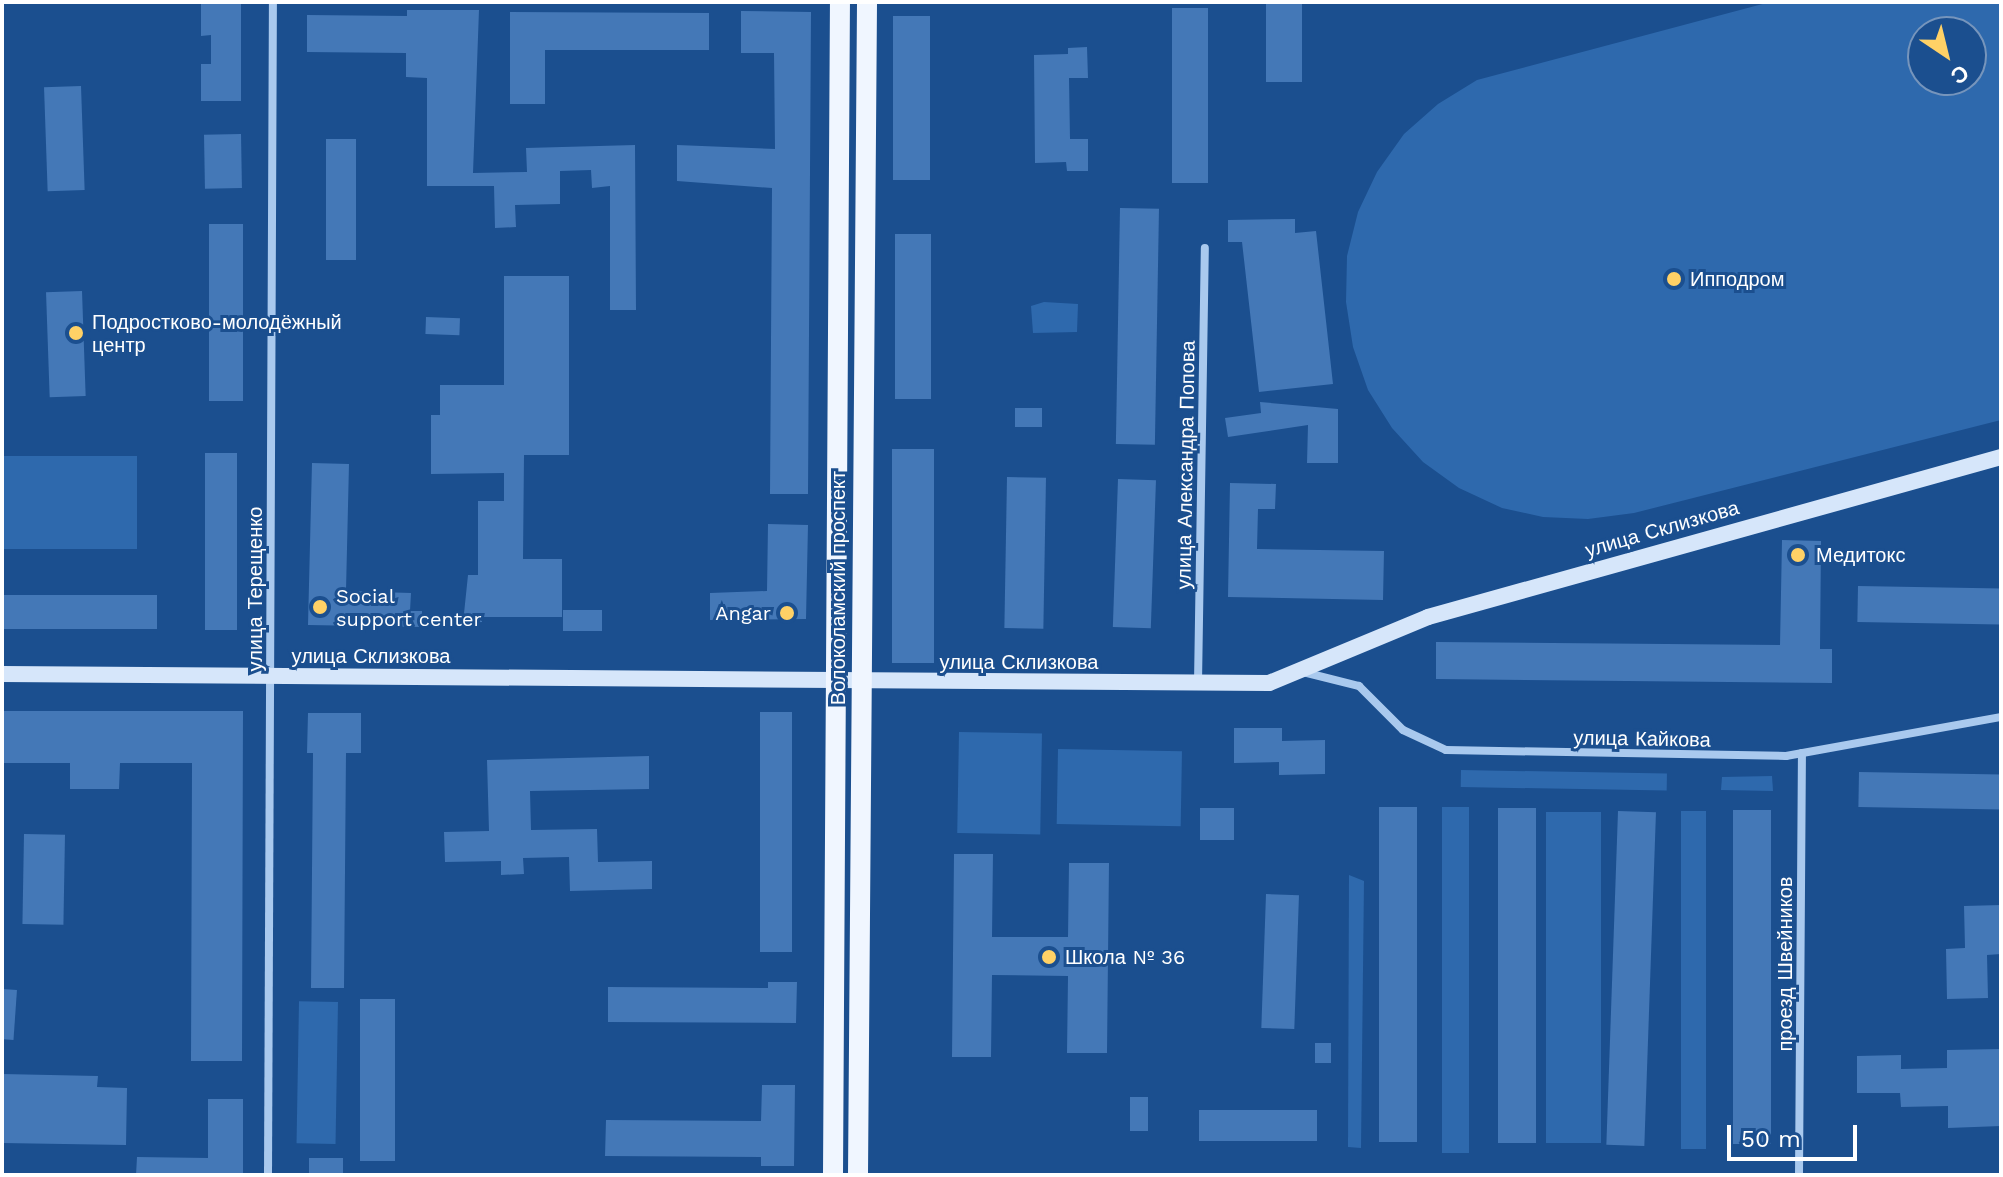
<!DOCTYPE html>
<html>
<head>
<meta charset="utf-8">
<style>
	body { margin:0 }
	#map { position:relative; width:2003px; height:1177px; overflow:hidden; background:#1b4f8f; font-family:"Work Sans",sans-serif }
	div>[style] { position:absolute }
	.green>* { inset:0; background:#2e69ad; transform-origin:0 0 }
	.building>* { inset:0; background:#4478b7; transform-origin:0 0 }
	.street>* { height:8px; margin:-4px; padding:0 4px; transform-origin:4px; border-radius:4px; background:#a9c9ee }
	.secondary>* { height:16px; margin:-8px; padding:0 8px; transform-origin:8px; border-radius:8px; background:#d6e6fa }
	.primary>* { height:20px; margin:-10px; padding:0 10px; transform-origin:10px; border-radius:10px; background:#f0f6ff }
	.dots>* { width:22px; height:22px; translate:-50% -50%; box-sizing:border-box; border:4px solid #1b4f8f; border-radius:50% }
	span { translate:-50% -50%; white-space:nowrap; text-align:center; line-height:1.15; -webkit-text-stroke:6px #1b4f8f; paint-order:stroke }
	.poi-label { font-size:20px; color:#fff }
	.left { translate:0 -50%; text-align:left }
	.right { translate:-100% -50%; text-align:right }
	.street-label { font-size:20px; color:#fff }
	.frame { position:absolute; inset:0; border:4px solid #fff; pointer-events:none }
	.north { position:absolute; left:1907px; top:16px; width:80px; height:80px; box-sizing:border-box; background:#1b4f8f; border:2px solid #7695bc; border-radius:50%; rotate:145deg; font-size:22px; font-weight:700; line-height:32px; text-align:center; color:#fff }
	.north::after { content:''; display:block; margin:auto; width:28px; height:36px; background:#ffd166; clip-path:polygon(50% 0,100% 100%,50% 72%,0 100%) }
	.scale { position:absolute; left:1727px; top:1125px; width:130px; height:36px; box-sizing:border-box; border:4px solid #fff; border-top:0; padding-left:10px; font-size:24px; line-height:28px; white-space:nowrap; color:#fff; -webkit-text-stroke:6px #1b4f8f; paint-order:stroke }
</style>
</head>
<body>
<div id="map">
	<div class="green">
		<i style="clip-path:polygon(evenodd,1770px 2px,2001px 2px,2001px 420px,1634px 513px,1588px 519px,1543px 517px,1502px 508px,1459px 488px,1423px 462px,1392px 428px,1368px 390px,1353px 347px,1346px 302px,1347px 256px,1358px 212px,1377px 172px,1404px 134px,1438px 104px,1477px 80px,1770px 2px,1923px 32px,1971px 32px,1971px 80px,1923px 80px,1923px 32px)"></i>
		<i style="clip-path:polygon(1044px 302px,1078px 304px,1077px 332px,1033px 333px,1031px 306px)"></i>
		<i style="left:137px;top:456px;width:93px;height:135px;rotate:90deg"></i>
		<i style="left:959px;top:732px;width:83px;height:101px;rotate:1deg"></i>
		<i style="left:1058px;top:749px;width:124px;height:75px;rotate:1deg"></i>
		<i style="left:1461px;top:770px;width:206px;height:17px;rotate:1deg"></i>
		<i style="clip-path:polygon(1772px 776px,1773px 791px,1721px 790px,1722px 777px)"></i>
		<i style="left:1469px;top:807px;width:346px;height:27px;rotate:90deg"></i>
		<i style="left:1681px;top:811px;width:25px;height:338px"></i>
		<i style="left:1546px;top:812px;width:55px;height:331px"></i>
		<i style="clip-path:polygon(1349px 875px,1364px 881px,1361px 1148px,1348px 1147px)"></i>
		<i style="left:338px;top:1002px;width:142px;height:39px;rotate:91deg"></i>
	</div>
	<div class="building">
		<i style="clip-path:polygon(201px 2px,241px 2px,241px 101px,201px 101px,201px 64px,211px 64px,211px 35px,201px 36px)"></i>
		<i style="left:1266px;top:2px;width:36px;height:80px"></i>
		<i style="left:1172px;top:8px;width:36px;height:175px"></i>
		<i style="clip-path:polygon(407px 10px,479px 10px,473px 173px,527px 172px,526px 148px,635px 145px,636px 310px,610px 310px,610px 186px,592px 188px,591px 170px,560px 171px,560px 204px,515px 205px,516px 227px,495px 228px,494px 186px,427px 186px,427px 78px,406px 77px,406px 53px,307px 52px,307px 15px,407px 16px)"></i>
		<i style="clip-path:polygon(741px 11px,811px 12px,808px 494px,770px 494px,772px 188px,677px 181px,677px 145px,775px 149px,774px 53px,741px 53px)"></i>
		<i style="clip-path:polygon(510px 12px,709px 13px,709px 50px,545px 50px,545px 104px,510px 104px)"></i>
		<i style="left:893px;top:16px;width:37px;height:164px"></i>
		<i style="clip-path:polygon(1087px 47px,1088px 78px,1069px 78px,1070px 139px,1088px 139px,1088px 171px,1067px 171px,1066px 162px,1035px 163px,1034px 55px,1068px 54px,1068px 48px)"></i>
		<i style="left:81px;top:86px;width:104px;height:37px;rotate:88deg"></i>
		<i style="left:241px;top:134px;width:54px;height:37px;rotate:89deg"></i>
		<i style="left:326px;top:139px;width:30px;height:121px"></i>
		<i style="left:1120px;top:208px;width:39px;height:236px;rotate:1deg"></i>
		<i style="clip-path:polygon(1295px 219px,1295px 233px,1316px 231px,1333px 384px,1259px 392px,1242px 242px,1228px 242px,1228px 220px)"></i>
		<i style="left:209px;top:224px;width:34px;height:177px"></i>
		<i style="left:895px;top:234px;width:36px;height:165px"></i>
		<i style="clip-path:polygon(504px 276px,569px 276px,569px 455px,524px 455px,523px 559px,562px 559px,562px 617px,482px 617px,482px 622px,463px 623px,468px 575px,478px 575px,478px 501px,504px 501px,504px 473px,431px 474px,431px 415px,440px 415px,440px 385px,504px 385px)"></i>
		<i style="left:82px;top:291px;width:105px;height:36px;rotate:88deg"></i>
		<i style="left:426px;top:317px;width:34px;height:17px;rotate:2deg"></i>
		<i style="clip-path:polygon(1260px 402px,1338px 409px,1338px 463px,1307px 463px,1308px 425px,1228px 437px,1225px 418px,1261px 413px)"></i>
		<i style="left:1042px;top:408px;width:19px;height:27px;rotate:90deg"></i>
		<i style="left:892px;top:449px;width:42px;height:214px"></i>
		<i style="left:205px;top:453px;width:32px;height:177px"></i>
		<i style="clip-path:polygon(312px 463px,349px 464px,346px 591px,411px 593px,410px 611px,422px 611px,422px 627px,308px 625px)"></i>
		<i style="left:1007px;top:477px;width:39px;height:151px;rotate:1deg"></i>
		<i style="left:1118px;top:479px;width:38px;height:148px;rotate:2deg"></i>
		<i style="clip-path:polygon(1230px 483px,1276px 484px,1275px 509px,1258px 509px,1257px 549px,1384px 551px,1383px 600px,1228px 597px)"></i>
		<i style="clip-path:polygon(768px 524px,808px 525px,806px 619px,710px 620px,710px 593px,767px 591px)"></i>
		<i style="clip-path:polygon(1782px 540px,1821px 541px,1820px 649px,1832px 649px,1832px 683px,1436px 679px,1436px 642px,1780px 645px)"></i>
		<i style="left:1858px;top:586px;width:143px;height:36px;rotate:1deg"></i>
		<i style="left:2px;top:595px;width:155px;height:34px"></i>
		<i style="left:563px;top:610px;width:39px;height:21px"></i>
		<i style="clip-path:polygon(2px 711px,243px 711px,242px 1061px,191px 1061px,192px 763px,120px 763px,119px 789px,70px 789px,70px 763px,2px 763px)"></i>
		<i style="left:760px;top:712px;width:32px;height:240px"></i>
		<i style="clip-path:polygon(308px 713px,361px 713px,361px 753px,346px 753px,344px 988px,311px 988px,313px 753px,307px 753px)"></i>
		<i style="clip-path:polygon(1234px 728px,1282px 728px,1282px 741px,1325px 740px,1325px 774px,1279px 775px,1279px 762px,1234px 763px)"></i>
		<i style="clip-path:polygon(649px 756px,649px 789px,530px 791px,531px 830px,597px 829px,598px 862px,652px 861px,652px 889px,570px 891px,569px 857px,523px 858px,524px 874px,501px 875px,501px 861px,445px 862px,444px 832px,489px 831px,487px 760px)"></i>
		<i style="left:1859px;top:772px;width:142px;height:35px;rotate:1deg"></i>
		<i style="left:1379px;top:807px;width:38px;height:335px"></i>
		<i style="left:1200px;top:808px;width:34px;height:32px"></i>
		<i style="left:1498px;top:808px;width:38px;height:335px"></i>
		<i style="left:1733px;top:810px;width:38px;height:334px"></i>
		<i style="left:1618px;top:811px;width:38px;height:334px;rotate:2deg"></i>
		<i style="left:24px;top:834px;width:41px;height:90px;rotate:1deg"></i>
		<i style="clip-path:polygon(954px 854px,993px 854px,992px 937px,1068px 937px,1069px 863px,1109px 863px,1107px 1053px,1067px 1053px,1068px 976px,992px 975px,991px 1057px,952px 1057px)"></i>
		<i style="left:1266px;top:894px;width:33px;height:134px;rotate:2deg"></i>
		<i style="clip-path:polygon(2001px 905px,2001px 954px,1987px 955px,1988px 998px,1947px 999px,1946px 949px,1965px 948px,1964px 906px)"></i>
		<i style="clip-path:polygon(768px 982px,797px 982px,796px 1023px,608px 1022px,608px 987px,768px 988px)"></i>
		<i style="left:2px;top:989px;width:15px;height:50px;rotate:4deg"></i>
		<i style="left:360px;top:999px;width:35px;height:162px"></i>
		<i style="left:1315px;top:1043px;width:16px;height:20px"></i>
		<i style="clip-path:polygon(2001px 1049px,2001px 1126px,1948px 1128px,1948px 1106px,1901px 1107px,1900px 1093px,1857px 1093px,1857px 1056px,1901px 1055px,1901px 1069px,1947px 1068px,1947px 1050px)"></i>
		<i style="clip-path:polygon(2px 1074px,98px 1076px,97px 1087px,127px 1088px,126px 1145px,2px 1143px)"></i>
		<i style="clip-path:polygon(762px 1085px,795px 1085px,794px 1166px,761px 1166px,761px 1157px,605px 1156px,606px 1120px,761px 1121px)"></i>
		<i style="left:1130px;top:1097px;width:18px;height:34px"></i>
		<i style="clip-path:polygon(208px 1099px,243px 1099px,243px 1175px,136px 1175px,137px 1157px,208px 1158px)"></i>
		<i style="left:1199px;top:1110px;width:118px;height:31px"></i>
		<i style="left:309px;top:1158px;width:34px;height:17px"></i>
	</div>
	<div class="street">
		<i style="left:1303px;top:672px;width:58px;rotate:14deg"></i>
		<i style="left:1359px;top:686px;width:62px;rotate:45deg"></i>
		<i style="left:1403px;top:730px;width:47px;rotate:24.9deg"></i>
		<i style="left:1446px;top:750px;width:340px;rotate:1deg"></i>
		<i style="left:1786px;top:756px;width:219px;rotate:-10.3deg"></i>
		<i style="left:1198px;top:683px;width:435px;rotate:-89.1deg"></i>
		<i style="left:268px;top:1175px;width:1173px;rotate:-89.76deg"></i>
		<i style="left:1799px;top:1175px;width:422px;rotate:-89.6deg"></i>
	</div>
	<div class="secondary">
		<i style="left:2px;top:674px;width:1267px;rotate:0.41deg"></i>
		<i style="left:1269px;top:683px;width:172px;rotate:-22.5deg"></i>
		<i style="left:1428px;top:617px;width:595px;rotate:-15.6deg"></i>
	</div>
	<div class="primary">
		<i style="left:833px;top:1175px;width:1173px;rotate:-89.66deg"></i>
		<i style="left:858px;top:1175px;width:1173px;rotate:-89.56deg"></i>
	</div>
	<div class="dots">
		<i style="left:1674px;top:279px;background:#ffd166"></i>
		<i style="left:76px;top:333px;background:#ffd166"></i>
		<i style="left:1798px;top:555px;background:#ffd166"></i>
		<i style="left:320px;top:607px;background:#ffd166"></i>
		<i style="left:787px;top:613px;background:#ffd166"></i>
		<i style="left:1049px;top:957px;background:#ffd166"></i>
	</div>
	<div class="poi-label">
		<span class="left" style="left:1690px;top:279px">Ипподром</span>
		<span class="left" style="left:92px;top:334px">Подростково-молодёжный<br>центр</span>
		<span class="left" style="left:1816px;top:555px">Медитокс</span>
		<span class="left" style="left:336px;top:608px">Social<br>support center</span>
		<span class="right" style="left:771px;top:613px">Angar</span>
		<span class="left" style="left:1065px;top:957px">Школа № 36</span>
	</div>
	<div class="street-label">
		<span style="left:1186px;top:465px;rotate:-89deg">улица Александра Попова</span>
		<span style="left:1662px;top:529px;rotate:-16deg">улица Склизкова</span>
		<span style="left:838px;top:588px;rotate:-90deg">Волоколамский проспект</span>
		<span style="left:255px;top:589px;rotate:-90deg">улица Терещенко</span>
		<span style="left:371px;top:656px">улица Склизкова</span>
		<span style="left:1019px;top:662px">улица Склизкова</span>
		<span style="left:1642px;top:739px;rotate:1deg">улица Кайкова</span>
		<span style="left:1785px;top:964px;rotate:-90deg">проезд Швейников</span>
	</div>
	<div class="frame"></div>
	<div class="north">С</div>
	<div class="scale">50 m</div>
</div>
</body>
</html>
